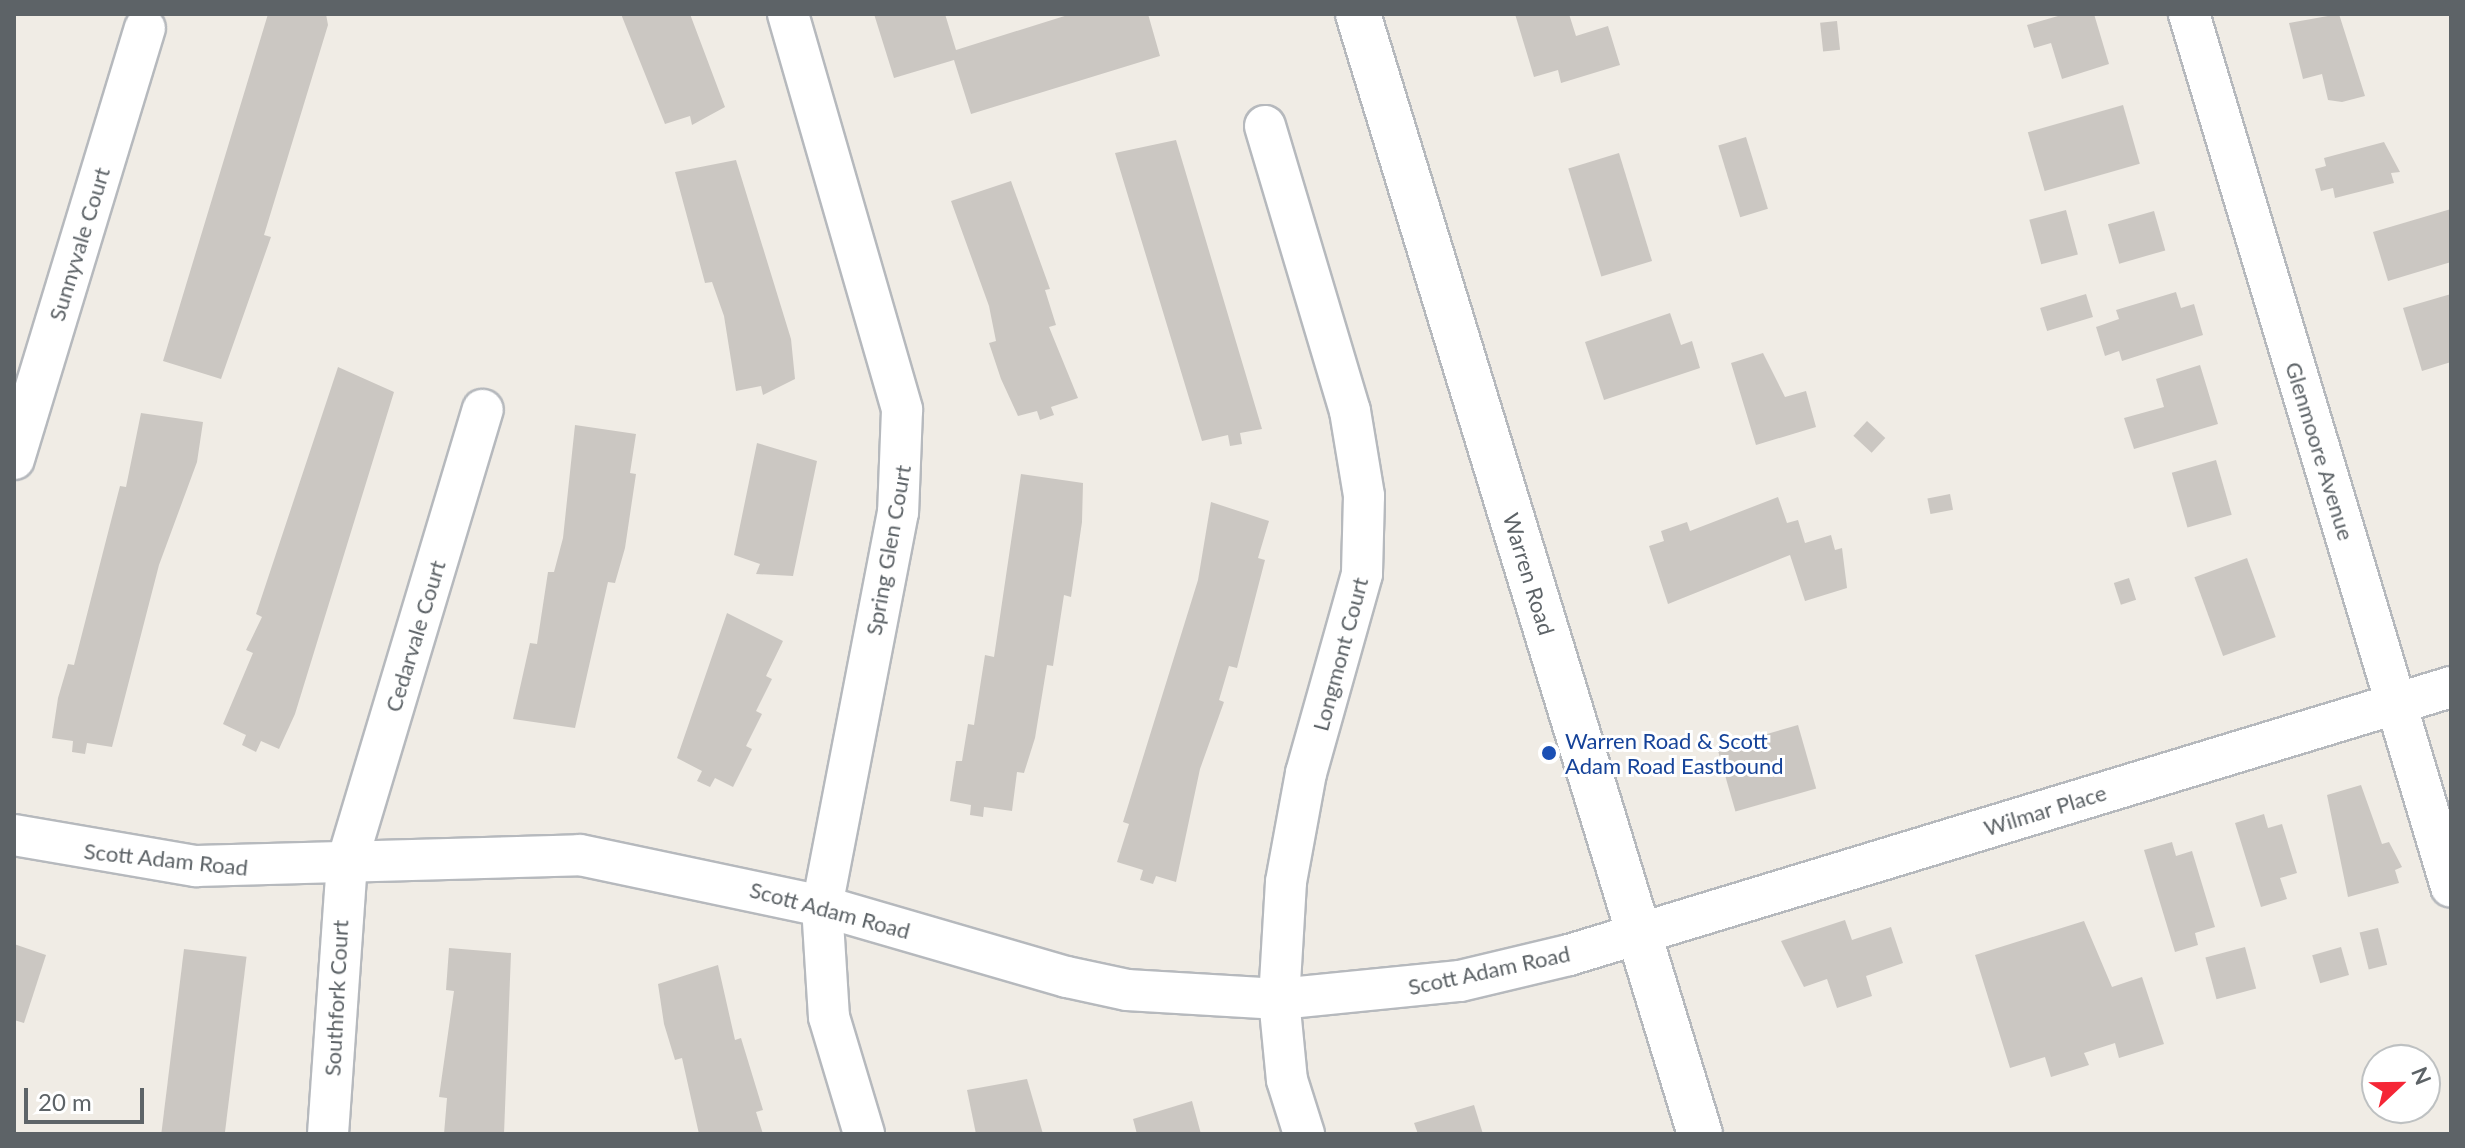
<!DOCTYPE html>
<html>
<head>
<meta charset="utf-8">
<style>
	body { margin:0 }
	#map { position:relative; width:2465px; height:1148px; overflow:hidden; background:#f0ece5; font-family:Lato,sans-serif }
	div>[style] { position:absolute }
	.building>* { inset:0; background:#cbc7c2; transform-origin:0 0 }
	.roads { filter:drop-shadow(2px 0 #b6b9bd) drop-shadow(-2px 0 #b6b9bd) drop-shadow(0 2px #b6b9bd) drop-shadow(0 -2px #b6b9bd) }
	.street>* { height:40px; margin:-20px; padding:0 20px; transform-origin:20px; border-radius:20px; background:#fff }
	.secondary>* { height:44px; margin:-22px; padding:0 22px; transform-origin:22px; border-radius:22px; background:#fff }
	.dots>* { width:22px; height:22px; translate:-50% -50%; box-sizing:border-box; border:4px solid #fff; border-radius:50% }
	span { translate:-50% -50%; white-space:nowrap; text-align:center; line-height:1.15; -webkit-text-stroke:6px #fff; paint-order:stroke }
	.street-label { font-size:22px; color:#5d6367 }
	.transit-label { font-size:22px; color:#164399 }
	.left { translate:0 -50%; text-align:left }
	.frame { position:absolute; inset:0; border:16px solid #5d6367; pointer-events:none }
	.north { position:absolute; left:2361px; top:1044px; width:80px; height:80px; box-sizing:border-box; background:#fff; border:2px solid #bec1c2; border-radius:50%; rotate:68deg; font-size:22px; font-weight:700; line-height:32px; text-align:center; color:#5d6367 }
	.north::after { content:''; display:block; margin:auto; width:28px; height:36px; background:#f52636; clip-path:polygon(50% 0,100% 100%,50% 72%,0 100%) }
	.scale { position:absolute; left:24px; top:1088px; width:120px; height:36px; box-sizing:border-box; border:4px solid #5d6367; border-top:0; padding-left:10px; font-size:24px; line-height:28px; white-space:nowrap; color:#5d6367; -webkit-text-stroke:6px #fff; paint-order:stroke }
</style>
</head>
<body>
<div id="map">
	<div class="building">
		<i style="clip-path:polygon(268px 14px,326px 14px,328px 25px,264px 235px,271px 237px,221px 379px,163px 361px)"></i>
		<i style="clip-path:polygon(621px 14px,690px 14px,725px 107px,692px 125px,690px 116px,665px 124px)"></i>
		<i style="clip-path:polygon(874px 14px,945px 14px,956px 50px,1071px 14px,1148px 14px,1160px 56px,971px 114px,954px 60px,894px 78px)"></i>
		<i style="clip-path:polygon(1515px 14px,1569px 14px,1576px 36px,1608px 26px,1620px 65px,1561px 83px,1558px 70px,1534px 77px)"></i>
		<i style="clip-path:polygon(2065px 14px,2094px 14px,2109px 64px,2062px 79px,2051px 43px,2034px 48px,2027px 25px)"></i>
		<i style="clip-path:polygon(2339px 14px,2365px 96px,2342px 102px,2328px 100px,2322px 74px,2303px 79px,2289px 23px)"></i>
		<i style="left:1837px;top:21px;width:29px;height:17px;rotate:84deg"></i>
		<i style="left:2123px;top:105px;width:61px;height:99px;rotate:74deg"></i>
		<i style="left:1746px;top:137px;width:75px;height:29px;rotate:73deg"></i>
		<i style="clip-path:polygon(1176px 140px,1262px 429px,1240px 433px,1242px 444px,1230px 446px,1228px 435px,1202px 441px,1115px 153px)"></i>
		<i style="clip-path:polygon(2384px 142px,2400px 172px,2391px 173px,2394px 183px,2335px 198px,2333px 188px,2321px 191px,2315px 169px,2326px 166px,2324px 158px)"></i>
		<i style="left:1619px;top:153px;width:113px;height:53px;rotate:73deg"></i>
		<i style="clip-path:polygon(736px 160px,791px 339px,795px 379px,763px 395px,761px 386px,736px 391px,724px 316px,712px 282px,705px 283px,675px 172px)"></i>
		<i style="clip-path:polygon(1011px 181px,1050px 289px,1045px 290px,1056px 325px,1049px 327px,1078px 398px,1051px 407px,1054px 415px,1040px 420px,1037px 411px,1018px 416px,1001px 379px,989px 343px,996px 341px,989px 306px,951px 201px)"></i>
		<i style="clip-path:polygon(2451px 209px,2451px 262px,2388px 281px,2373px 232px)"></i>
		<i style="left:2066px;top:210px;width:46px;height:38px;rotate:75deg"></i>
		<i style="left:2154px;top:211px;width:41px;height:48px;rotate:74deg"></i>
		<i style="clip-path:polygon(2176px 292px,2181px 308px,2194px 304px,2203px 335px,2122px 361px,2119px 351px,2105px 356px,2096px 327px,2119px 319px,2116px 310px)"></i>
		<i style="left:2086px;top:294px;width:24px;height:48px;rotate:73deg"></i>
		<i style="clip-path:polygon(2451px 294px,2451px 362px,2422px 371px,2403px 308px)"></i>
		<i style="clip-path:polygon(1670px 313px,1681px 345px,1692px 341px,1700px 368px,1604px 400px,1585px 342px)"></i>
		<i style="clip-path:polygon(1763px 353px,1785px 397px,1806px 391px,1816px 427px,1756px 445px,1731px 363px)"></i>
		<i style="clip-path:polygon(2200px 365px,2218px 424px,2134px 449px,2124px 418px,2164px 407px,2156px 379px)"></i>
		<i style="clip-path:polygon(338px 367px,394px 392px,295px 714px,279px 749px,261px 741px,256px 752px,242px 745px,246px 735px,223px 724px,253px 653px,246px 650px,262px 617px,256px 614px)"></i>
		<i style="clip-path:polygon(141px 413px,203px 422px,197px 462px,159px 565px,112px 747px,87px 743px,85px 754px,72px 752px,73px 741px,52px 738px,58px 698px,68px 664px,74px 665px,120px 486px,126px 487px)"></i>
		<i style="left:1867px;top:421px;width:25px;height:20px;rotate:43deg"></i>
		<i style="clip-path:polygon(575px 425px,636px 434px,630px 473px,636px 474px,625px 548px,615px 583px,608px 582px,575px 728px,513px 719px,530px 643px,537px 644px,548px 572px,554px 572px,563px 538px)"></i>
		<i style="clip-path:polygon(757px 443px,817px 461px,793px 576px,756px 574px,760px 564px,734px 555px)"></i>
		<i style="left:2216px;top:460px;width:57px;height:46px;rotate:74deg"></i>
		<i style="clip-path:polygon(1021px 474px,1083px 483px,1082px 522px,1071px 597px,1064px 595px,1053px 666px,1047px 665px,1035px 738px,1024px 773px,1017px 772px,1012px 811px,984px 807px,983px 817px,970px 815px,971px 805px,950px 801px,956px 761px,962px 761px,968px 724px,974px 725px,985px 655px,994px 657px)"></i>
		<i style="left:1950px;top:494px;width:16px;height:23px;rotate:79deg"></i>
		<i style="clip-path:polygon(1778px 497px,1787px 523px,1798px 520px,1805px 543px,1831px 535px,1835px 550px,1842px 548px,1847px 588px,1805px 601px,1790px 555px,1668px 604px,1649px 546px,1664px 541px,1661px 531px,1687px 522px,1690px 531px)"></i>
		<i style="clip-path:polygon(1211px 502px,1269px 521px,1258px 558px,1265px 560px,1237px 668px,1229px 666px,1219px 700px,1224px 702px,1200px 769px,1176px 882px,1156px 876px,1153px 884px,1140px 880px,1143px 870px,1117px 862px,1129px 824px,1123px 822px,1198px 580px)"></i>
		<i style="left:2247px;top:558px;width:84px;height:56px;rotate:70deg"></i>
		<i style="left:2129px;top:578px;width:23px;height:16px;rotate:72deg"></i>
		<i style="clip-path:polygon(727px 613px,783px 641px,766px 676px,772px 679px,756px 711px,762px 714px,746px 746px,752px 749px,733px 787px,715px 778px,710px 787px,697px 781px,702px 771px,677px 758px)"></i>
		<i style="left:1798px;top:725px;width:66px;height:84px;rotate:74deg"></i>
		<i style="clip-path:polygon(2361px 785px,2382px 844px,2389px 842px,2402px 867px,2395px 870px,2399px 883px,2348px 897px,2327px 795px)"></i>
		<i style="clip-path:polygon(2264px 814px,2268px 828px,2282px 824px,2297px 873px,2280px 878px,2287px 899px,2261px 907px,2235px 823px)"></i>
		<i style="clip-path:polygon(2172px 842px,2176px 856px,2192px 851px,2215px 927px,2195px 933px,2198px 945px,2175px 952px,2144px 850px)"></i>
		<i style="clip-path:polygon(1845px 920px,1852px 940px,1891px 927px,1903px 963px,1866px 976px,1872px 996px,1837px 1008px,1827px 979px,1804px 987px,1781px 941px)"></i>
		<i style="clip-path:polygon(2084px 921px,2112px 987px,2142px 977px,2164px 1044px,2119px 1058px,2115px 1043px,2084px 1053px,2089px 1065px,2051px 1077px,2045px 1057px,2010px 1068px,1975px 955px)"></i>
		<i style="left:2378px;top:928px;width:38px;height:19px;rotate:76deg"></i>
		<i style="clip-path:polygon(14px 944px,46px 955px,24px 1023px,14px 1020px)"></i>
		<i style="left:2245px;top:947px;width:43px;height:41px;rotate:75deg"></i>
		<i style="left:2341px;top:947px;width:29px;height:30px;rotate:74deg"></i>
		<i style="clip-path:polygon(449px 948px,511px 953px,504px 1134px,444px 1134px,447px 1098px,439px 1097px,454px 991px,446px 990px)"></i>
		<i style="left:184px;top:949px;width:63px;height:185px;rotate:7deg"></i>
		<i style="clip-path:polygon(718px 965px,735px 1040px,741px 1038px,763px 1110px,756px 1112px,763px 1134px,699px 1134px,682px 1058px,675px 1060px,664px 1024px,658px 984px)"></i>
		<i style="clip-path:polygon(1027px 1079px,1043px 1134px,976px 1134px,967px 1090px)"></i>
		<i style="clip-path:polygon(1192px 1101px,1201px 1134px,1137px 1134px,1133px 1119px)"></i>
		<i style="clip-path:polygon(1474px 1105px,1483px 1134px,1418px 1134px,1414px 1123px)"></i>
	</div>
	<div class="roads">
		<div class="street">
			<i style="left:788px;top:14px;width:412px;rotate:73.9deg"></i>
			<i style="left:902px;top:410px;width:102px;rotate:92.2deg"></i>
			<i style="left:898px;top:512px;width:401px;rotate:100.9deg"></i>
			<i style="left:822px;top:906px;width:111px;rotate:86.4deg"></i>
			<i style="left:829px;top:1017px;width:122px;rotate:73.3deg"></i>
			<i style="left:2189px;top:14px;width:911px;rotate:73.29deg"></i>
			<i style="left:1265px;top:126px;width:297px;rotate:73.4deg"></i>
			<i style="left:1350px;top:411px;width:86px;rotate:80.6deg"></i>
			<i style="left:1364px;top:496px;width:78px;rotate:91.5deg"></i>
			<i style="left:1362px;top:574px;width:207px;rotate:105.7deg"></i>
			<i style="left:1306px;top:773px;width:111px;rotate:100.4deg"></i>
			<i style="left:1286px;top:882px;width:117px;rotate:93.4deg"></i>
			<i style="left:1279px;top:999px;width:81px;rotate:84.4deg"></i>
			<i style="left:1287px;top:1080px;width:57px;rotate:72.5deg"></i>
			<i style="left:14px;top:459px;width:450px;rotate:-73.1deg"></i>
			<i style="left:14px;top:835px;width:185px;rotate:9.7deg"></i>
			<i style="left:196px;top:866px;width:384px;rotate:-1.6deg"></i>
			<i style="left:580px;top:855px;width:247px;rotate:11.9deg"></i>
			<i style="left:822px;top:906px;width:255px;rotate:16.2deg"></i>
			<i style="left:1067px;top:977px;width:61px;rotate:12.2deg"></i>
			<i style="left:1127px;top:990px;width:152px;rotate:3.4deg"></i>
			<i style="left:1279px;top:999px;width:182px;rotate:-5.7deg"></i>
			<i style="left:1460px;top:981px;width:112px;rotate:-13.4deg"></i>
			<i style="left:1569px;top:955px;width:922px;rotate:-16.9deg"></i>
			<i style="left:328px;top:1134px;width:273px;rotate:-86deg"></i>
			<i style="left:347px;top:862px;width:472px;rotate:-73.3deg"></i>
		</div>
		<div class="secondary">
			<i style="left:1358px;top:14px;width:1171px;rotate:73.02deg"></i>
		</div>
	</div>
	<div class="dots">
		<i style="left:1549px;top:753px;background:#1a4fb4"></i>
	</div>
	<div class="street-label">
		<span style="left:79px;top:244px;rotate:-73deg">Sunnyvale Court</span>
		<span style="left:2320px;top:451px;rotate:73deg">Glenmoore Avenue</span>
		<span style="left:888px;top:550px;rotate:-80deg">Spring Glen Court</span>
		<span style="left:1529px;top:574px;rotate:73deg">Warren Road</span>
		<span style="left:415px;top:636px;rotate:-73deg">Cedarvale Court</span>
		<span style="left:1340px;top:654px;rotate:-75deg">Longmont Court</span>
		<span style="left:2045px;top:810px;rotate:-17deg">Wilmar Place</span>
		<span style="left:166px;top:859px;rotate:6deg">Scott Adam Road</span>
		<span style="left:830px;top:910px;rotate:15deg">Scott Adam Road</span>
		<span style="left:1489px;top:970px;rotate:-12deg">Scott Adam Road</span>
		<span style="left:336px;top:998px;rotate:-87deg">Southfork Court</span>
	</div>
	<div class="transit-label">
		<span class="left" style="left:1565px;top:753px">Warren Road &amp; Scott<br>Adam Road Eastbound</span>
	</div>
	<div class="frame"></div>
	<div class="north">N</div>
	<div class="scale">20 m</div>
</div>
</body>
</html>
